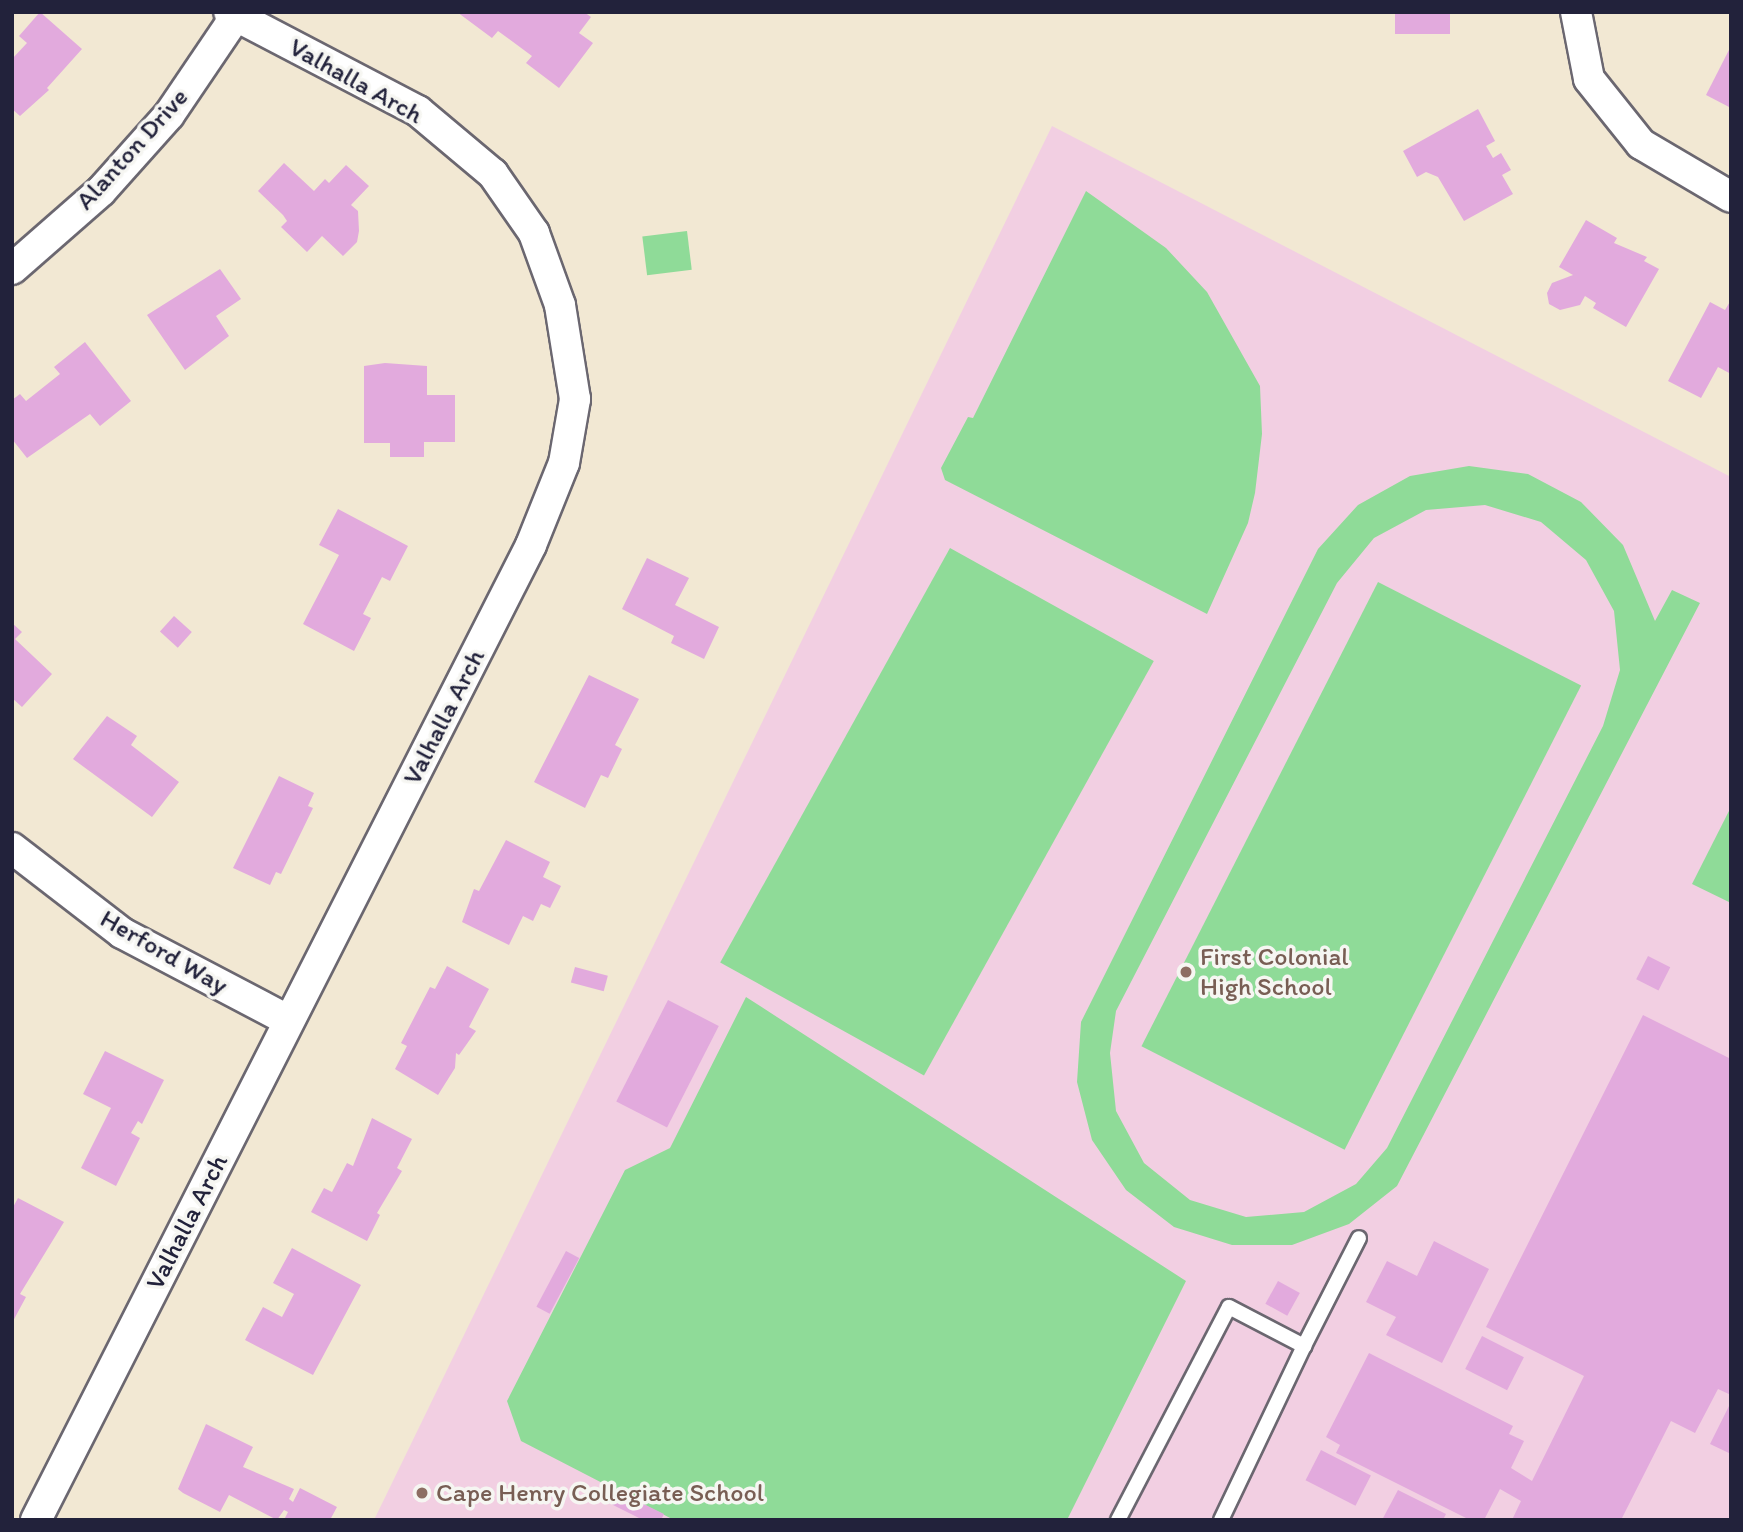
<!DOCTYPE html>
<html>
<head>
<meta charset="utf-8">
<style>
	body { margin:0 }
	#map { position:relative; width:1743px; height:1532px; overflow:hidden; background:#f2e8d3; font-family:Itim,sans-serif }
	div>[style] { position:absolute }
	.built>* { inset:0; background:#f2cfe2 }
	.green>* { inset:0; background:#8fdb98; transform-origin:0 0 }
	.building>* { inset:0; background:#e2aadd; transform-origin:0 0 }
	.roads { filter:drop-shadow(2px 0 #6b6770) drop-shadow(-2px 0 #6b6770) drop-shadow(0 2px #6b6770) drop-shadow(0 -2px #6b6770) }
	.lane>* { height:14px; margin:-7px; padding:0 7px; transform-origin:7px; border-radius:7px; background:#fff }
	.street>* { height:30px; margin:-15px; padding:0 15px; transform-origin:15px; border-radius:15px; background:#fff }
	.dots>* { width:19px; height:19px; translate:-50% -50%; box-sizing:border-box; border:4px solid #f6f6f2; border-radius:50% }
	span { translate:-50% -50%; white-space:nowrap; text-align:center; line-height:1.15; -webkit-text-stroke:7px #f6f6f2; paint-order:stroke }
	.street-label { font-size:26px; color:#22223b }
	.education-label { font-size:26px; color:#785e54 }
	.left { translate:0 -50%; text-align:left }
	.frame { position:absolute; inset:0; border:14px solid #22223b; pointer-events:none }
</style>
</head>
<body>
<div id="map">
	<div class="built">
		<i style="clip-path:polygon(1052px 126px,1731px 477px,1731px 1520px,374px 1520px)"></i>
	</div>
	<div class="green">
		<i style="clip-path:polygon(1086px 191px,1166px 248px,1207px 292px,1260px 386px,1262px 434px,1255px 493px,1248px 523px,1207px 614px,945px 480px,941px 468px,968px 417px,973px 418px)"></i>
		<i style="left:687px;top:231px;width:39px;height:45px;rotate:83deg"></i>
		<i style="clip-path:polygon(evenodd,1469px 466px,1528px 474px,1581px 502px,1623px 545px,1655px 621px,1672px 590px,1700px 603px,1397px 1186px,1349px 1224px,1292px 1245px,1232px 1245px,1174px 1227px,1126px 1190px,1092px 1140px,1077px 1082px,1081px 1022px,1318px 549px,1358px 505px,1410px 476px,1469px 466px,1485px 505px,1541px 522px,1586px 560px,1614px 611px,1620px 670px,1603px 726px,1387px 1148px,1356px 1184px,1304px 1212px,1246px 1217px,1190px 1200px,1144px 1163px,1116px 1111px,1110px 1053px,1116px 1011px,1337px 583px,1374px 538px,1426px 510px,1485px 505px)"></i>
		<i style="left:950px;top:548px;width:233px;height:474px;rotate:29deg"></i>
		<i style="left:1378px;top:582px;width:228px;height:521px;rotate:27deg"></i>
		<i style="clip-path:polygon(1731px 807px,1731px 903px,1692px 884px)"></i>
		<i style="clip-path:polygon(746px 997px,1186px 1281px,1067px 1520px,674px 1520px,521px 1441px,507px 1401px,625px 1170px,670px 1148px)"></i>
	</div>
	<div class="building">
		<i style="clip-path:polygon(40px 12px,82px 49px,47px 88px,49px 90px,20px 116px,12px 109px,12px 59px,27px 43px,19px 36px)"></i>
		<i style="clip-path:polygon(457px 12px,584px 12px,591px 17px,579px 33px,593px 43px,559px 88px,526px 63px,532px 56px,498px 31px,492px 38px)"></i>
		<i style="left:1395px;top:12px;width:55px;height:22px"></i>
		<i style="clip-path:polygon(1731px 46px,1731px 108px,1706px 95px)"></i>
		<i style="clip-path:polygon(1478px 109px,1495px 141px,1486px 146px,1493px 158px,1501px 153px,1511px 170px,1502px 175px,1513px 194px,1464px 221px,1438px 177px,1426px 172px,1417px 177px,1403px 151px)"></i>
		<i style="clip-path:polygon(284px 163px,314px 191px,325px 179px,329px 183px,346px 165px,369px 186px,351px 205px,358px 211px,359px 231px,357px 242px,343px 256px,322px 236px,307px 252px,281px 227px,287px 221px,283px 215px,258px 191px)"></i>
		<i style="clip-path:polygon(1586px 220px,1617px 238px,1614px 243px,1647px 257px,1644px 261px,1659px 269px,1626px 327px,1593px 308px,1596px 303px,1585px 296px,1580px 305px,1560px 310px,1549px 304px,1547px 293px,1552px 283px,1573px 275px,1559px 267px)"></i>
		<i style="clip-path:polygon(220px 269px,241px 299px,216px 316px,229px 336px,185px 370px,147px 315px)"></i>
		<i style="clip-path:polygon(1731px 300px,1731px 374px,1718px 367px,1701px 398px,1668px 381px,1710px 302px,1725px 310px)"></i>
		<i style="clip-path:polygon(85px 342px,131px 401px,100px 426px,90px 414px,27px 458px,12px 439px,12px 400px,20px 394px,26px 401px,60px 374px,54px 367px)"></i>
		<i style="clip-path:polygon(385px 363px,427px 366px,427px 395px,455px 395px,455px 442px,424px 442px,424px 457px,390px 457px,390px 443px,364px 443px,364px 366px)"></i>
		<i style="clip-path:polygon(338px 509px,408px 546px,390px 581px,382px 577px,363px 614px,371px 618px,354px 651px,303px 624px,339px 555px,319px 545px)"></i>
		<i style="clip-path:polygon(647px 558px,689px 578px,675px 605px,719px 627px,704px 659px,671px 643px,674px 636px,622px 609px)"></i>
		<i style="left:174px;top:616px;width:24px;height:21px;rotate:42deg"></i>
		<i style="clip-path:polygon(12px 623px,22px 632px,15px 639px,52px 674px,22px 707px,12px 698px)"></i>
		<i style="clip-path:polygon(589px 675px,639px 699px,615px 745px,622px 749px,608px 778px,601px 775px,585px 808px,534px 782px)"></i>
		<i style="clip-path:polygon(107px 716px,137px 736px,131px 745px,179px 782px,152px 817px,73px 759px)"></i>
		<i style="clip-path:polygon(279px 776px,314px 793px,308px 806px,313px 808px,281px 874px,276px 872px,270px 885px,233px 868px)"></i>
		<i style="clip-path:polygon(506px 840px,550px 862px,543px 877px,561px 886px,550px 908px,541px 904px,533px 921px,523px 916px,509px 945px,462px 922px,474px 889px,479px 891px)"></i>
		<i style="left:1648px;top:956px;width:25px;height:26px;rotate:27deg"></i>
		<i style="clip-path:polygon(447px 966px,489px 989px,469px 1027px,476px 1031px,459px 1055px,456px 1053px,455px 1068px,438px 1095px,395px 1069px,407px 1046px,401px 1043px,430px 987px,435px 989px)"></i>
		<i style="left:575px;top:967px;width:34px;height:16px;rotate:15deg"></i>
		<i style="left:668px;top:1000px;width:57px;height:114px;rotate:27deg"></i>
		<i style="clip-path:polygon(1643px 1015px,1731px 1059px,1731px 1395px,1718px 1389px,1695px 1433px,1671px 1421px,1621px 1520px,1512px 1520px,1521px 1501px,1500px 1489px,1484px 1520px,1470px 1520px,1336px 1453px,1340px 1445px,1326px 1437px,1369px 1353px,1513px 1426px,1509px 1434px,1524px 1441px,1511px 1468px,1532px 1481px,1584px 1376px,1486px 1327px)"></i>
		<i style="clip-path:polygon(105px 1051px,164px 1080px,142px 1124px,138px 1121px,131px 1133px,140px 1138px,116px 1186px,81px 1168px,111px 1108px,83px 1094px)"></i>
		<i style="clip-path:polygon(372px 1118px,412px 1139px,397px 1168px,402px 1171px,377px 1213px,380px 1215px,367px 1241px,311px 1212px,324px 1188px,332px 1192px,347px 1163px,353px 1166px)"></i>
		<i style="clip-path:polygon(18px 1198px,64px 1222px,20px 1294px,26px 1297px,12px 1323px,12px 1209px)"></i>
		<i style="clip-path:polygon(1434px 1241px,1489px 1269px,1442px 1363px,1386px 1335px,1396px 1317px,1366px 1302px,1387px 1261px,1417px 1276px)"></i>
		<i style="clip-path:polygon(292px 1248px,361px 1285px,313px 1375px,245px 1340px,263px 1307px,282px 1317px,294px 1294px,273px 1283px)"></i>
		<i style="left:566px;top:1251px;width:15px;height:63px;rotate:28deg"></i>
		<i style="left:1278px;top:1281px;width:25px;height:26px;rotate:29deg"></i>
		<i style="left:1482px;top:1336px;width:47px;height:37px;rotate:27deg"></i>
		<i style="clip-path:polygon(1731px 1402px,1731px 1454px,1710px 1444px)"></i>
		<i style="clip-path:polygon(206px 1424px,253px 1447px,243px 1467px,294px 1489px,289px 1499px,293px 1502px,300px 1488px,337px 1507px,330px 1520px,284px 1520px,288px 1512px,284px 1510px,277px 1520px,229px 1495px,220px 1512px,183px 1493px,178px 1489px)"></i>
		<i style="left:1321px;top:1450px;width:56px;height:34px;rotate:27deg"></i>
		<i style="clip-path:polygon(615px 1490px,664px 1514px,661px 1520px,643px 1520px,609px 1503px)"></i>
		<i style="clip-path:polygon(1398px 1490px,1446px 1514px,1443px 1520px,1382px 1520px)"></i>
	</div>
	<div class="roads">
		<div class="lane">
			<i style="left:1118px;top:1520px;width:240px;rotate:-62.5deg"></i>
			<i style="left:1229px;top:1307px;width:85px;rotate:27.5deg"></i>
			<i style="left:1304px;top:1346px;width:121px;rotate:-63deg"></i>
			<i style="left:1221px;top:1520px;width:193px;rotate:-64.5deg"></i>
		</div>
		<div class="street">
			<i style="left:1576px;top:12px;width:68px;rotate:79deg"></i>
			<i style="left:1589px;top:79px;width:83px;rotate:51.3deg"></i>
			<i style="left:1641px;top:144px;width:104px;rotate:30.5deg"></i>
			<i style="left:12px;top:269px;width:118px;rotate:-41.2deg"></i>
			<i style="left:101px;top:191px;width:102px;rotate:-48.2deg"></i>
			<i style="left:169px;top:115px;width:120px;rotate:-55.9deg"></i>
			<i style="left:12px;top:848px;width:139px;rotate:37.7deg"></i>
			<i style="left:122px;top:933px;width:187px;rotate:27.7deg"></i>
			<i style="left:36px;top:1520px;width:1093px;rotate:-63.08deg"></i>
			<i style="left:531px;top:545px;width:88px;rotate:-68.1deg"></i>
			<i style="left:564px;top:463px;width:65px;rotate:-80.2deg"></i>
			<i style="left:575px;top:399px;width:95px;rotate:-99.1deg"></i>
			<i style="left:560px;top:305px;width:77px;rotate:-109.9deg"></i>
			<i style="left:534px;top:233px;width:72px;rotate:-124.8deg"></i>
			<i style="left:493px;top:174px;width:98px;rotate:-140deg"></i>
			<i style="left:418px;top:111px;width:213px;rotate:-152.4deg"></i>
		</div>
	</div>
	<div class="dots">
		<i style="left:1186px;top:972px;background:#8d6e63"></i>
		<i style="left:422px;top:1493px;background:#8d6e63"></i>
	</div>
	<div class="street-label">
		<span style="left:356px;top:81px;rotate:29deg">Valhalla Arch</span>
		<span style="left:132px;top:149px;rotate:-48deg">Alanton Drive</span>
		<span style="left:444px;top:717px;rotate:-63deg">Valhalla Arch</span>
		<span style="left:164px;top:952px;rotate:30deg">Herford Way</span>
		<span style="left:187px;top:1222px;rotate:-63deg">Valhalla Arch</span>
	</div>
	<div class="education-label">
		<span class="left" style="left:1200px;top:972px">First Colonial<br>High School</span>
		<span class="left" style="left:436px;top:1493px">Cape Henry Collegiate School</span>
	</div>
	<div class="frame"></div>
</div>
</body>
</html>
